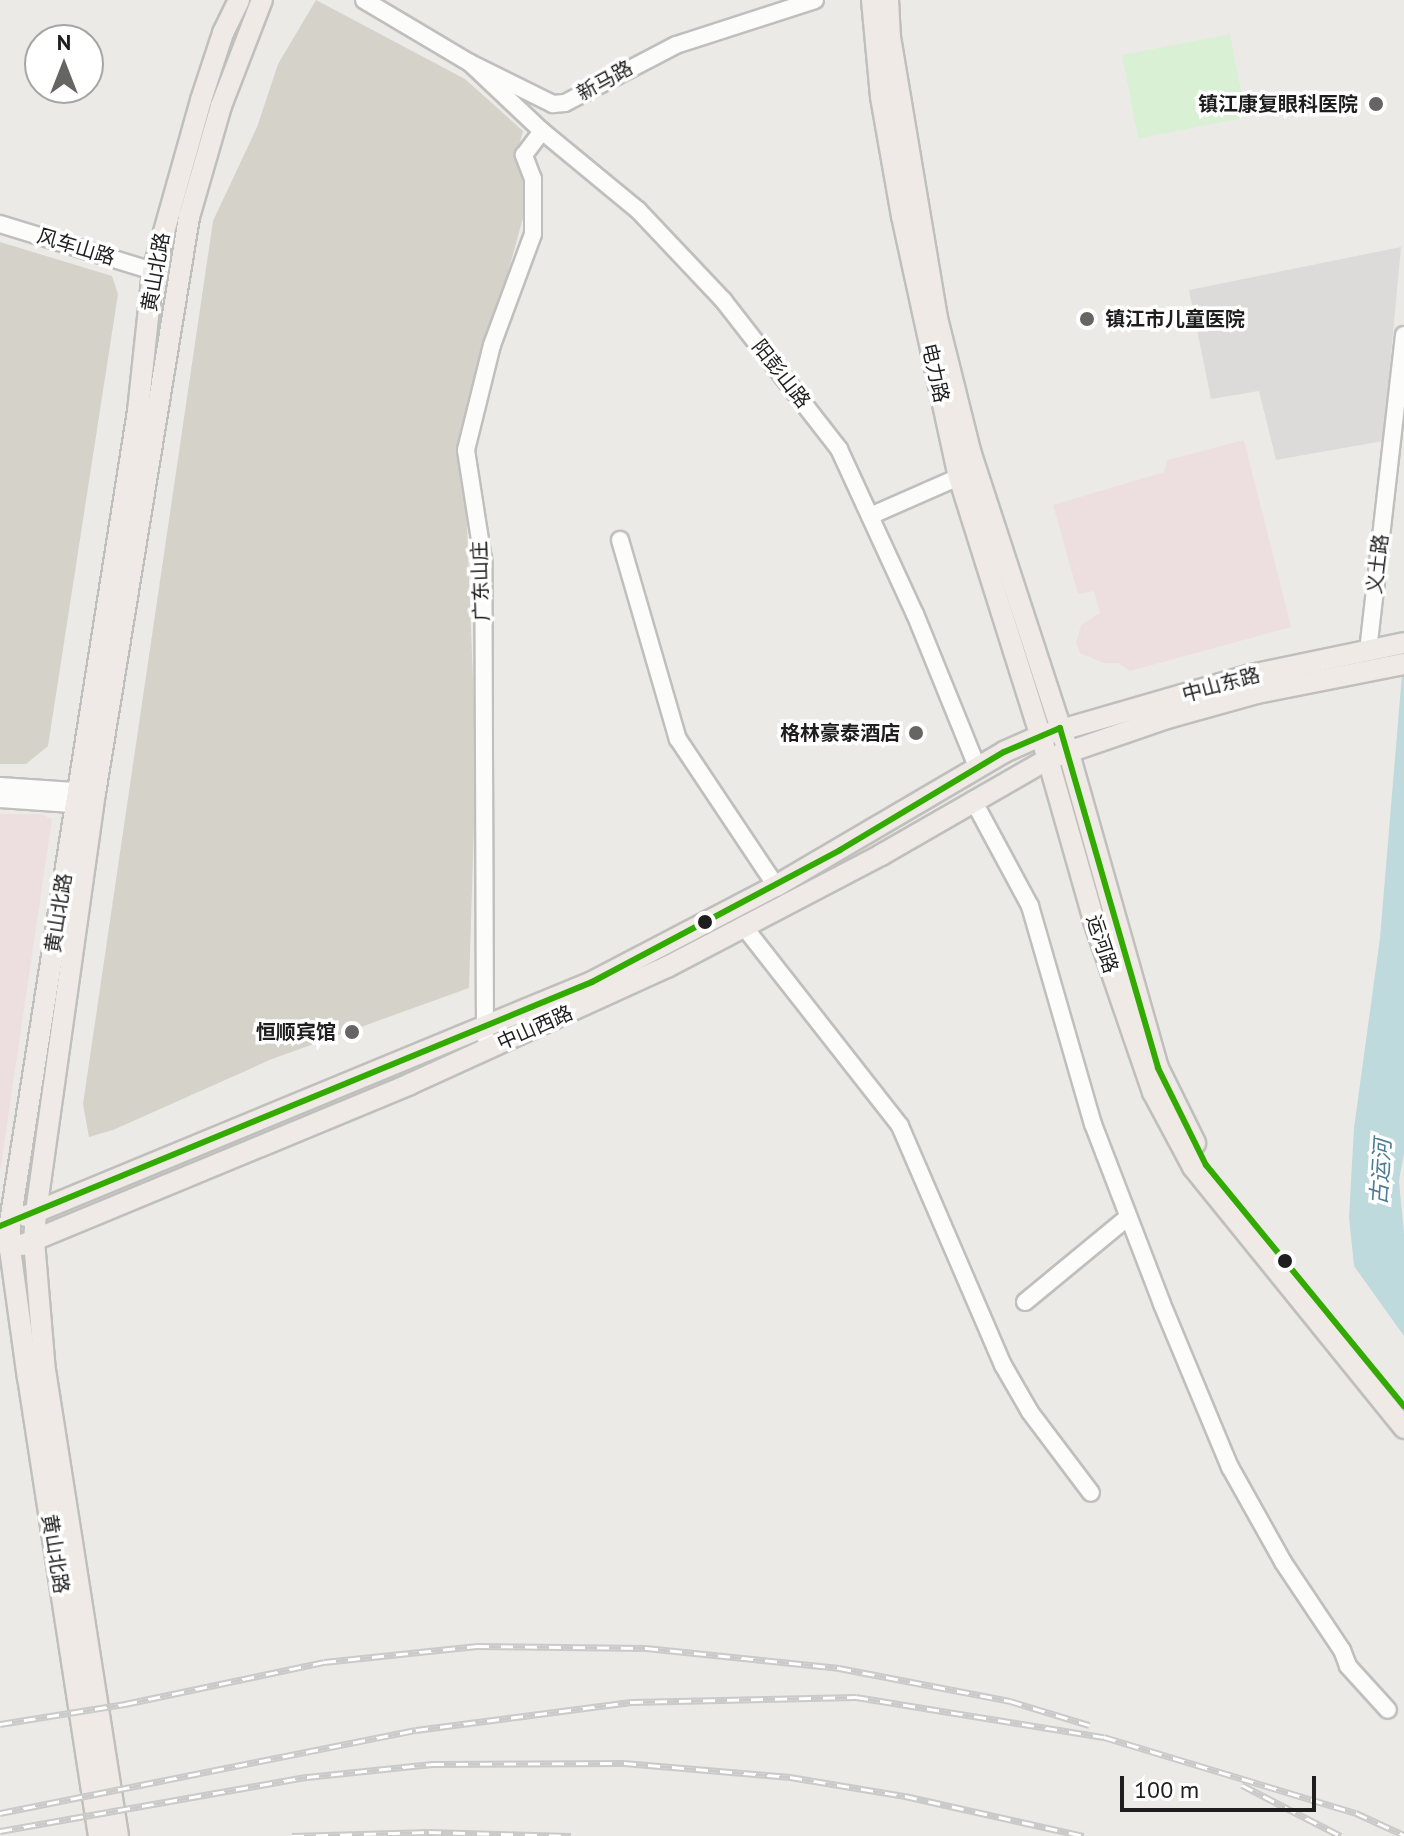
<!DOCTYPE html>
<html>
<head>
<meta charset="utf-8">
<style>
	body { margin:0 }
	#map { position:relative; width:1404px; height:1836px; overflow:hidden; background:#eceae7; font-family:"PT Sans","Noto Sans SC",sans-serif }
	div>[style] { position:absolute }
	.commercial>* { inset:0; background:#eddfdf }
	.construction>* { inset:0; background:#d5d2c9 }
	.park>* { inset:0; background:#d9f0d5; transform-origin:0 0 }
	.parking>* { inset:0; background:#dcdbda }
	.water>* { inset:0; background:#bedadc }
	.roads { filter:drop-shadow(2px 0 #bfbfbd) drop-shadow(-2px 0 #bfbfbd) drop-shadow(0 2px #bfbfbd) drop-shadow(0 -2px #bfbfbd) }
	.minor>* { height:16px; margin:-8px; padding:0 8px; transform-origin:8px; border-radius:8px; background:#fcfcfb }
	.major>* { height:20px; margin:-10px; padding:0 10px; transform-origin:10px; border-radius:10px; background:#efeae5 }
	.rail>* { height:7px; margin-top:-3.5px; transform-origin:0; background:repeating-linear-gradient(90deg,#fff 0 12px,#cacac9 0 24px); box-sizing:border-box; border-block:2px solid #cacac9 }
	.bus-1>* { height:6px; margin:-3px; padding:0 3px; transform-origin:3px; border-radius:3px; background:#3a0 }
	.dots>* { width:22px; height:22px; translate:-50% -50%; box-sizing:border-box; border:4px solid #fff; border-radius:50% }
	span { translate:-50% -50%; white-space:nowrap; text-align:center; line-height:1.15; -webkit-text-stroke:7px #fff; paint-order:stroke }
	.street-label { font-size:20px; color:#1e1e1e }
	.poi-label { font-size:20px; color:#1e1e1e; font-weight:700 }
	.right { translate:-100% -50%; text-align:right }
	.left { translate:0 -50%; text-align:left }
	.water-label { font-size:22px; color:#4d7b95; font-style:italic }
	.north { position:absolute; left:24px; top:24px; width:80px; height:80px; box-sizing:border-box; background:#fff; border:2px solid #a5a5a5; border-radius:50%; rotate:0deg; font-size:22px; font-weight:700; line-height:32px; text-align:center; color:#1e1e1e }
	.north::after { content:''; display:block; margin:auto; width:28px; height:36px; background:#666564; clip-path:polygon(50% 0,100% 100%,50% 72%,0 100%) }
	.scale { position:absolute; left:1120px; top:1776px; width:196px; height:36px; box-sizing:border-box; border:4px solid #1e1e1e; border-top:0; padding-left:10px; font-size:24px; line-height:28px; white-space:nowrap; color:#1e1e1e; -webkit-text-stroke:6px #fff; paint-order:stroke }
</style>
</head>
<body>
<div id="map">
	<div class="commercial">
		<i style="clip-path:polygon(1244px 440px,1291px 627px,1130px 671px,1118px 663px,1103px 663px,1080px 653px,1076px 643px,1081px 625px,1100px 613px,1094px 591px,1078px 594px,1053px 505px,1164px 472px,1167px 460px)"></i>
		<i style="clip-path:polygon(0 814px,41px 814px,52px 819px,0 1172px)"></i>
	</div>
	<div class="construction">
		<i style="clip-path:polygon(316px 0,465px 79px,523px 131px,517px 152px,527px 204px,459px 447px,467px 524px,476px 758px,469px 988px,272px 1059px,113px 1130px,89px 1137px,83px 1104px,213px 221px,257px 127px,278px 64px)"></i>
		<i style="clip-path:polygon(0 242px,112px 276px,118px 294px,48px 746px,26px 764px,0 764px)"></i>
	</div>
	<div class="park">
		<i style="left:1230px;top:34px;width:85px;height:110px;rotate:79deg"></i>
	</div>
	<div class="parking">
		<i style="clip-path:polygon(1401px 247px,1383px 441px,1276px 460px,1259px 391px,1211px 399px,1189px 290px)"></i>
	</div>
	<div class="water">
		<i style="clip-path:polygon(1404px 650px,1404px 1153px,1399px 1181px,1404px 1234px,1404px 1336px,1354px 1266px,1349px 1217px,1354px 1128px,1380px 938px)"></i>
	</div>
	<div class="roads">
		<div class="minor">
			<i style="left:364px;top:0;width:123px;rotate:30.7deg"></i>
			<i style="left:470px;top:63px;width:93px;rotate:26.3deg"></i>
			<i style="left:553px;top:104px;width:12px;rotate:-5deg"></i>
			<i style="left:565px;top:103px;width:125px;rotate:-27.6deg"></i>
			<i style="left:676px;top:45px;width:146px;rotate:-17.9deg"></i>
			<i style="left:470px;top:63px;width:99px;rotate:43.4deg"></i>
			<i style="left:542px;top:131px;width:124px;rotate:39.5deg"></i>
			<i style="left:638px;top:210px;width:124px;rotate:46.6deg"></i>
			<i style="left:723px;top:300px;width:189px;rotate:52.1deg"></i>
			<i style="left:839px;top:449px;width:182px;rotate:65.3deg"></i>
			<i style="left:915px;top:614px;width:165px;rotate:67.9deg"></i>
			<i style="left:0;top:224px;width:160px;rotate:17.1deg"></i>
			<i style="left:870px;top:516px;width:97px;rotate:-23.7deg"></i>
			<i style="left:620px;top:540px;width:207px;rotate:73.8deg"></i>
			<i style="left:678px;top:739px;width:177px;rotate:56.3deg"></i>
			<i style="left:1368px;top:651px;width:318px;rotate:-83.5deg"></i>
			<i style="left:0;top:786px;width:89px;rotate:3.9deg"></i>
			<i style="left:0;top:799px;width:86px;rotate:4deg"></i>
			<i style="left:973px;top:800px;width:120px;rotate:61.7deg"></i>
			<i style="left:1030px;top:906px;width:227px;rotate:73.9deg"></i>
			<i style="left:1093px;top:1124px;width:193px;rotate:69deg"></i>
			<i style="left:1162px;top:1304px;width:177px;rotate:67.4deg"></i>
			<i style="left:1230px;top:1467px;width:109px;rotate:60.8deg"></i>
			<i style="left:1283px;top:1562px;width:106px;rotate:56.2deg"></i>
			<i style="left:1342px;top:1650px;width:17px;rotate:69deg"></i>
			<i style="left:1348px;top:1666px;width:59px;rotate:47.7deg"></i>
			<i style="left:745px;top:928px;width:251px;rotate:51.9deg"></i>
			<i style="left:900px;top:1126px;width:260px;rotate:66.7deg"></i>
			<i style="left:1003px;top:1365px;width:54px;rotate:60.1deg"></i>
			<i style="left:1030px;top:1412px;width:101px;rotate:53deg"></i>
			<i style="left:485px;top:1037px;width:478px;rotate:-90.2deg"></i>
			<i style="left:483px;top:559px;width:110px;rotate:-98.9deg"></i>
			<i style="left:466px;top:450px;width:108px;rotate:-76.1deg"></i>
			<i style="left:492px;top:345px;width:118px;rotate:-69.7deg"></i>
			<i style="left:533px;top:234px;width:55px;rotate:-90deg"></i>
			<i style="left:533px;top:179px;width:26px;rotate:-111deg"></i>
			<i style="left:524px;top:155px;width:30px;rotate:-53deg"></i>
			<i style="left:1025px;top:1302px;width:134px;rotate:-39.5deg"></i>
		</div>
		<div class="major">
			<i style="left:872px;top:0;width:97px;rotate:84.7deg"></i>
			<i style="left:881px;top:97px;width:121px;rotate:80deg"></i>
			<i style="left:902px;top:216px;width:267px;rotate:77.7deg"></i>
			<i style="left:959px;top:477px;width:296px;rotate:72.5deg"></i>
			<i style="left:1048px;top:759px;width:168px;rotate:74.1deg"></i>
			<i style="left:1094px;top:921px;width:181px;rotate:71deg"></i>
			<i style="left:1153px;top:1092px;width:85px;rotate:61.9deg"></i>
			<i style="left:1193px;top:1167px;width:336px;rotate:51deg"></i>
			<i style="left:888px;top:0;width:37px;rotate:87deg"></i>
			<i style="left:890px;top:37px;width:285px;rotate:80.5deg"></i>
			<i style="left:937px;top:318px;width:140px;rotate:76deg"></i>
			<i style="left:971px;top:454px;width:311px;rotate:71.9deg"></i>
			<i style="left:1068px;top:750px;width:330px;rotate:74.2deg"></i>
			<i style="left:1158px;top:1068px;width:84px;rotate:63.7deg"></i>
			<i style="left:26px;top:1216px;width:612px;rotate:-22.46deg"></i>
			<i style="left:592px;top:982px;width:208px;rotate:-27.6deg"></i>
			<i style="left:776px;top:886px;width:264px;rotate:-30.4deg"></i>
			<i style="left:1004px;top:752px;width:39px;rotate:-24deg"></i>
			<i style="left:1040px;top:736px;width:220px;rotate:-16.1deg"></i>
			<i style="left:1251px;top:675px;width:156px;rotate:-11.8deg"></i>
			<i style="left:22px;top:1245px;width:420px;rotate:-22.5deg"></i>
			<i style="left:410px;top:1084px;width:282px;rotate:-24.5deg"></i>
			<i style="left:667px;top:967px;width:242px;rotate:-27.6deg"></i>
			<i style="left:881px;top:855px;width:193px;rotate:-29.9deg"></i>
			<i style="left:1048px;top:759px;width:126px;rotate:-19deg"></i>
			<i style="left:1167px;top:718px;width:93px;rotate:-15.5deg"></i>
			<i style="left:1257px;top:693px;width:150px;rotate:-11.2deg"></i>
			<i style="left:99px;top:1836px;width:462px;rotate:-98.8deg"></i>
			<i style="left:28px;top:1379px;width:130px;rotate:-97.9deg"></i>
			<i style="left:10px;top:1250px;width:28px;rotate:-90deg"></i>
			<i style="left:10px;top:1222px;width:821px;rotate:-81.03deg"></i>
			<i style="left:138px;top:411px;width:141px;rotate:-83.9deg"></i>
			<i style="left:153px;top:271px;width:178px;rotate:-74.3deg"></i>
			<i style="left:201px;top:100px;width:71px;rotate:-71.8deg"></i>
			<i style="left:223px;top:33px;width:37px;rotate:-64deg"></i>
			<i style="left:118px;top:1836px;width:470px;rotate:-98.9deg"></i>
			<i style="left:45px;top:1372px;width:131px;rotate:-94.8deg"></i>
			<i style="left:34px;top:1241px;width:29px;rotate:-86deg"></i>
			<i style="left:36px;top:1212px;width:423px;rotate:-82deg"></i>
			<i style="left:95px;top:793px;width:584px;rotate:-80.73deg"></i>
			<i style="left:189px;top:217px;width:116px;rotate:-73.9deg"></i>
			<i style="left:221px;top:106px;width:114px;rotate:-68.9deg"></i>
		</div>
	</div>
	<div class="rail">
		<i style="left:0;top:1724px;width:127px;rotate:-9.1deg"></i>
		<i style="left:125px;top:1704px;width:203px;rotate:-11.9deg"></i>
		<i style="left:324px;top:1662px;width:154px;rotate:-6deg"></i>
		<i style="left:477px;top:1646px;width:169px;rotate:0.7deg"></i>
		<i style="left:646px;top:1648px;width:194px;rotate:5.9deg"></i>
		<i style="left:839px;top:1668px;width:174px;rotate:10.9deg"></i>
		<i style="left:1010px;top:1701px;width:83px;rotate:16.9deg"></i>
		<i style="left:1242px;top:1785px;width:111px;rotate:27.3deg"></i>
		<i style="left:0;top:1813px;width:424px;rotate:-11.3deg"></i>
		<i style="left:416px;top:1730px;width:217px;rotate:-7.4deg"></i>
		<i style="left:631px;top:1702px;width:225px;rotate:-1.3deg"></i>
		<i style="left:856px;top:1697px;width:251px;rotate:9.2deg"></i>
		<i style="left:1104px;top:1737px;width:263px;rotate:16.8deg"></i>
		<i style="left:1356px;top:1813px;width:53px;rotate:24.6deg"></i>
		<i style="left:0;top:1831px;width:312px;rotate:-10deg"></i>
		<i style="left:307px;top:1777px;width:126px;rotate:-5.9deg"></i>
		<i style="left:432px;top:1764px;width:192px;rotate:-0.3deg"></i>
		<i style="left:624px;top:1763px;width:167px;rotate:4.8deg"></i>
		<i style="left:790px;top:1777px;width:117px;rotate:9.4deg"></i>
		<i style="left:905px;top:1796px;width:183px;rotate:12.6deg"></i>
		<i style="left:292px;top:1836px;width:137px;rotate:-1.7deg"></i>
		<i style="left:429px;top:1832px;width:142px;rotate:1.6deg"></i>
	</div>
	<div class="bus-1">
		<i style="left:0;top:1226px;width:640px;rotate:-22.4deg"></i>
		<i style="left:592px;top:982px;width:281px;rotate:-28deg"></i>
		<i style="left:840px;top:850px;width:191px;rotate:-30.9deg"></i>
		<i style="left:1004px;top:752px;width:61px;rotate:-23.2deg"></i>
		<i style="left:1060px;top:728px;width:354px;rotate:73.9deg"></i>
		<i style="left:1158px;top:1068px;width:108px;rotate:63.7deg"></i>
		<i style="left:1206px;top:1165px;width:312px;rotate:50.6deg"></i>
	</div>
	<div class="dots">
		<i style="left:1376px;top:104px;background:#666564"></i>
		<i style="left:1087px;top:319px;background:#666564"></i>
		<i style="left:916px;top:733px;background:#666564"></i>
		<i style="left:705px;top:922px;background:#1e1e1e"></i>
		<i style="left:352px;top:1032px;background:#666564"></i>
		<i style="left:1285px;top:1261px;background:#1e1e1e"></i>
	</div>
	<div class="street-label">
		<span style="left:605px;top:81px;rotate:-29deg">新马路</span>
		<span style="left:76px;top:247px;rotate:17deg">风车山路</span>
		<span style="left:156px;top:272px;rotate:-80deg">黄山北路</span>
		<span style="left:935px;top:373px;rotate:77deg">电力路</span>
		<span style="left:781px;top:374px;rotate:52deg">阳彭山路</span>
		<span style="left:1378px;top:564px;rotate:-83deg">义土路</span>
		<span style="left:481px;top:581px;rotate:-92deg">广东山庄</span>
		<span style="left:1221px;top:685px;rotate:-15deg">中山东路</span>
		<span style="left:59px;top:913px;rotate:-81deg">黄山北路</span>
		<span style="left:1102px;top:944px;rotate:72deg">运河路</span>
		<span style="left:535px;top:1028px;rotate:-24deg">中山西路</span>
		<span style="left:55px;top:1554px;rotate:81deg">黄山北路</span>
	</div>
	<div class="poi-label">
		<span class="right" style="left:1358px;top:104px">镇江康复眼科医院</span>
		<span class="left" style="left:1105px;top:319px">镇江市儿童医院</span>
		<span class="right" style="left:900px;top:733px">格林豪泰酒店</span>
		<span class="right" style="left:336px;top:1032px">恒顺宾馆</span>
	</div>
	<div class="water-label">
		<span style="left:1381px;top:1172px;rotate:-86deg">古运河</span>
	</div>
	<div class="north">N</div>
	<div class="scale">100 m</div>
</div>
</body>
</html>
